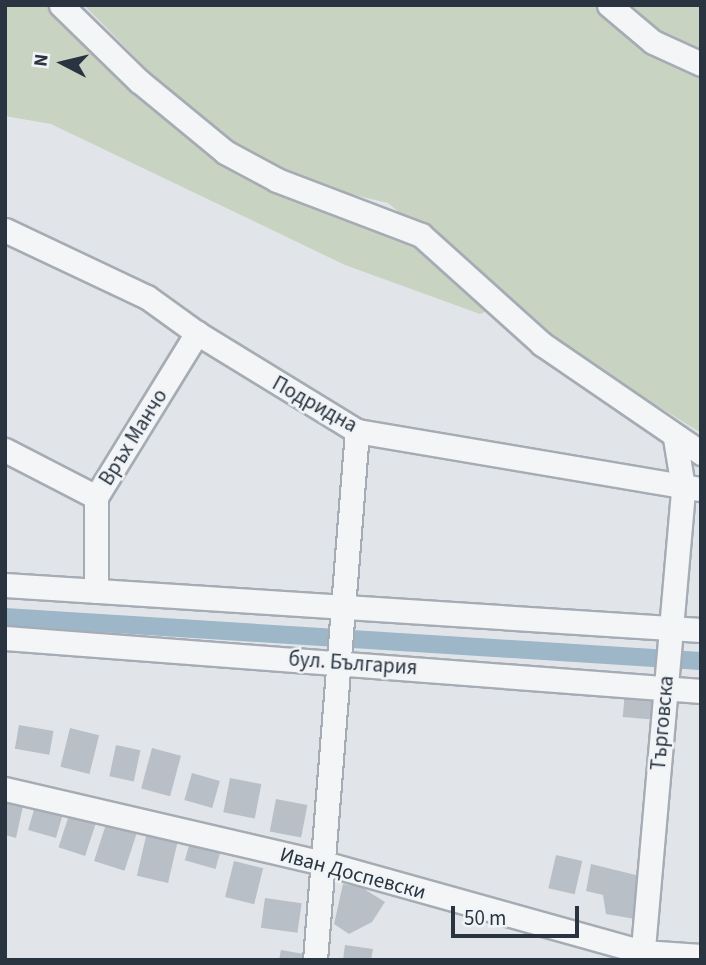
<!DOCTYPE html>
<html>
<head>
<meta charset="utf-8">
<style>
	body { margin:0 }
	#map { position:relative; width:706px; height:965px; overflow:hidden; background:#e1e5e9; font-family:"Source Sans 3",sans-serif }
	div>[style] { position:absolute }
	.green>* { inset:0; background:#c8d3c2 }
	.canal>* { height:18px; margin:-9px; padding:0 9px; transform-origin:9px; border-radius:9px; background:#9db6c8 }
	.building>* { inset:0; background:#b8bfc6; transform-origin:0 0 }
	.roads { filter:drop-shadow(2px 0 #a6acb3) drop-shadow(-2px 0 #a6acb3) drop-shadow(0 2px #a6acb3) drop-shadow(0 -2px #a6acb3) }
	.minor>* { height:23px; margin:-11.5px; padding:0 11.5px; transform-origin:11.5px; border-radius:11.5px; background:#f3f5f7 }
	span { translate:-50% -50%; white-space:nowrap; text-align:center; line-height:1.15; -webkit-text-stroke:5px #f0f4f7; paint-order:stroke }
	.street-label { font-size:21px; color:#2a3440 }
	.frame { position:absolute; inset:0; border:7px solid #2a3440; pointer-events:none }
	.north { position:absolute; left:28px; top:28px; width:70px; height:70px; -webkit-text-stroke:5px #f0f4f7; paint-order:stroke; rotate:277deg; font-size:19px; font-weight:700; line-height:28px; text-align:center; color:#2a3440 }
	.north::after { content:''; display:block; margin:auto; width:24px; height:32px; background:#2a3440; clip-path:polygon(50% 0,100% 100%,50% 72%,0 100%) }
	.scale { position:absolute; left:451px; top:906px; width:128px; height:32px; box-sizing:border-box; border:4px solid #2a3440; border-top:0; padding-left:9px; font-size:21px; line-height:24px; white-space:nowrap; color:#2a3440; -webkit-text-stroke:5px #f0f4f7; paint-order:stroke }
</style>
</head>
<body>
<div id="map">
	<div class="green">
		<i style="clip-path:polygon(5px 5px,42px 5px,61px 12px,218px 158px,285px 196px,416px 236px,490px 310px,480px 314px,345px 265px,51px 124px,5px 116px)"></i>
		<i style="clip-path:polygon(84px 5px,701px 5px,701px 433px,550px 339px,388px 203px,320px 187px,224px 138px,187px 110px)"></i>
	</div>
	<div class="canal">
		<i style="left:5px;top:617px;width:697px;rotate:3.62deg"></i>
	</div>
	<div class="building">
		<i style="left:625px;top:691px;width:33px;height:26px;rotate:5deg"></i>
		<i style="left:19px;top:725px;width:35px;height:24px;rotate:10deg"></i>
		<i style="left:70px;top:728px;width:30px;height:40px;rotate:14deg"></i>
		<i style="left:116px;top:745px;width:25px;height:32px;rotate:12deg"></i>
		<i style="left:152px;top:748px;width:30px;height:42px;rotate:15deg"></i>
		<i style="left:192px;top:773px;width:29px;height:28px;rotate:16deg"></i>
		<i style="left:230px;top:778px;width:32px;height:35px;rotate:11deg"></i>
		<i style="left:276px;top:799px;width:32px;height:33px;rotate:11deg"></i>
		<i style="clip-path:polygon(5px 802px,23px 806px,16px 838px,5px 835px)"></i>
		<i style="left:35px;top:806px;width:29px;height:25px;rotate:16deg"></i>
		<i style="left:69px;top:815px;width:28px;height:34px;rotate:18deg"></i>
		<i style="left:107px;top:821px;width:32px;height:42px;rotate:18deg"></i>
		<i style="left:147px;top:832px;width:32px;height:45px;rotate:13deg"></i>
		<i style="left:190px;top:842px;width:32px;height:19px;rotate:16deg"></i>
		<i style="left:556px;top:855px;width:27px;height:34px;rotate:13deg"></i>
		<i style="left:234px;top:861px;width:30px;height:37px;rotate:14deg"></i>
		<i style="clip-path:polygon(591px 864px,640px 876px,635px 919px,606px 914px,603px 895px,586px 891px)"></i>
		<i style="clip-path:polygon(343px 884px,361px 887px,385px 902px,372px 922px,349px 934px,334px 924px)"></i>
		<i style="left:265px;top:898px;width:37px;height:30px;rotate:8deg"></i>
		<i style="clip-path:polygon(345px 945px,373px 949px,371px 960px,343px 960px)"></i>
		<i style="clip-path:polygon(281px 950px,304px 954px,303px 960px,279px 960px)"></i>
	</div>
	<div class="roads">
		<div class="minor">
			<i style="left:61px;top:5px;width:109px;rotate:44.3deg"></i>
			<i style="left:139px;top:81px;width:112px;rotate:39.5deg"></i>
			<i style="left:225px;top:152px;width:59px;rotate:28.3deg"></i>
			<i style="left:277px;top:180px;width:154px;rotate:20.9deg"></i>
			<i style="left:421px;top:235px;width:163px;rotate:42deg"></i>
			<i style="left:542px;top:344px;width:193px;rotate:34.4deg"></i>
			<i style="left:609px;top:5px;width:57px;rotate:40.1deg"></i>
			<i style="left:653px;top:42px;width:53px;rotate:24.6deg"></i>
			<i style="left:5px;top:230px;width:157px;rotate:25.3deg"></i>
			<i style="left:147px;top:297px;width:62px;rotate:35.8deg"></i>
			<i style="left:197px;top:333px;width:188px;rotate:31.5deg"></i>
			<i style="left:357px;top:431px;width:349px;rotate:9.6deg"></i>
			<i style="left:5px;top:450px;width:102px;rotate:27.3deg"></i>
			<i style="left:5px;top:585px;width:697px;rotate:3.7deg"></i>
			<i style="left:96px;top:591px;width:94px;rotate:-90deg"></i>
			<i style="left:96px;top:497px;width:193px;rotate:-58.4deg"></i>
			<i style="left:5px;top:638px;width:698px;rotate:4.35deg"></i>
			<i style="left:5px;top:789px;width:327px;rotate:13.1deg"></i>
			<i style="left:324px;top:863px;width:331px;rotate:15.6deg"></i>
			<i style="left:643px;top:952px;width:58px;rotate:3.9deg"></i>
			<i style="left:315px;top:960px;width:531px;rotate:-85.46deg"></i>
			<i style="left:642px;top:960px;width:475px;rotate:-85deg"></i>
			<i style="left:683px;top:487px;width:50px;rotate:-99.3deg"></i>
		</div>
	</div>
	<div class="street-label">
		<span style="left:315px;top:404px;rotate:29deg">Подридна</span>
		<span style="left:133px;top:437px;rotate:-58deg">Връх Манчо</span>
		<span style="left:353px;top:663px;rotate:4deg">бул. България</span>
		<span style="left:662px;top:723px;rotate:-85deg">Търговска</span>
		<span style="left:353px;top:873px;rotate:15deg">Иван Доспевски</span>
	</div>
	<div class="frame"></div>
	<div class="north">N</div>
	<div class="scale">50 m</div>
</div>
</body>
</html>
